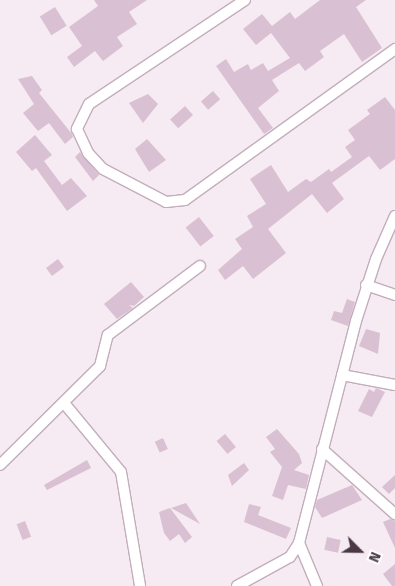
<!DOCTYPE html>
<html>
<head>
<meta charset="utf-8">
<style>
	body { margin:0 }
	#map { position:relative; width:395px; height:586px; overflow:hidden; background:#f6ebf2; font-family:"Fira Sans",sans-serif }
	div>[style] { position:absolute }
	.building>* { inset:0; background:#d9c0d2; transform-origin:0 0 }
	.roads { filter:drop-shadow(1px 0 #c3adbc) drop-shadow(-1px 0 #c3adbc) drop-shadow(0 1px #c3adbc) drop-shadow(0 -1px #c3adbc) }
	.minor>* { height:10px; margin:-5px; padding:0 5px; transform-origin:5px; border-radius:5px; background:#fff }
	span { translate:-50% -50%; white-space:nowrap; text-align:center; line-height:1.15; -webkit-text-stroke:4px #fff; paint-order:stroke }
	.north { position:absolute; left:335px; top:526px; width:50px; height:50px; -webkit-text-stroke:4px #fff; paint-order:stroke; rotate:113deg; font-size:14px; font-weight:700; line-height:20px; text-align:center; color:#4b3846 }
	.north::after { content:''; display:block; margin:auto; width:18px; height:22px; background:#4b3846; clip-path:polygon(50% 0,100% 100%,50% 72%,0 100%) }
</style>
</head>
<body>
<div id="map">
	<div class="building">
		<i style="clip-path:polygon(94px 0,147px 0,129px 12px,137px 24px,117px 37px,123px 46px,103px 61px,95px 51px,74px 67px,67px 57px,82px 46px,69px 27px,98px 6px)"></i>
		<i style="clip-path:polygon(320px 0,366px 0,356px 7px,382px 48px,362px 62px,344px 34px,320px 51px,324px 57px,305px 71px,299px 63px,272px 80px,279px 91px,258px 108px,273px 128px,264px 134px,216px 66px,226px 59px,234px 72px,248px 64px,251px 70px,263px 63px,268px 71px,290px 58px,271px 33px,256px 45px,243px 29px,262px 14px,272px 26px,290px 12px,295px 19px)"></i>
		<i style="left:55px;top:7px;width:22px;height:18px;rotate:58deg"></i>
		<i style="clip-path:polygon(32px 76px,42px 90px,39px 93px,72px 134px,73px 137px,65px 144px,49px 123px,38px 131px,23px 113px,34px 104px,18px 79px)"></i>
		<i style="left:213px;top:91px;width:11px;height:16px;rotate:49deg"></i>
		<i style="clip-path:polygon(148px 94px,158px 104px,143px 123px,129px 103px)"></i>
		<i style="clip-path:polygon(385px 97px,395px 110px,395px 159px,380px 170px,369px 156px,332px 183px,344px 199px,327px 213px,312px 194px,268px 229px,286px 253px,253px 279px,243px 266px,225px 280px,218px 270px,242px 249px,235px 239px,253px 227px,247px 216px,266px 204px,250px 179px,271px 165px,288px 192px,306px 179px,311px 182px,329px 169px,331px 172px,352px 157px,345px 147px,355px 140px,348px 130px,370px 114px,367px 110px)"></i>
		<i style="left:185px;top:106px;width:12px;height:20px;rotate:48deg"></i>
		<i style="clip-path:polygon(35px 135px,52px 155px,44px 161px,62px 185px,71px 178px,87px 196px,67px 211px,36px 168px,32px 171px,16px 152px)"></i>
		<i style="clip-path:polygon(147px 139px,166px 160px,149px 172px,135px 149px)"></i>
		<i style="clip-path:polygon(80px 152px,99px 175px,93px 181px,75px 157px)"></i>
		<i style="left:199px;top:217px;width:24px;height:17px;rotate:52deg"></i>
		<i style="left:58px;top:259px;width:10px;height:15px;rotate:53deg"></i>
		<i style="clip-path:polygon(131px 282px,144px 297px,134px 306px,129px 305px,133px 308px,117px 319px,104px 304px)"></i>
		<i style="clip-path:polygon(347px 299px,355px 302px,348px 326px,331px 320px,334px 311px,342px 313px)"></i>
		<i style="clip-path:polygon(366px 329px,380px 333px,378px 354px,359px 346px)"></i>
		<i style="clip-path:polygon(376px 388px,385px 392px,372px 417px,358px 411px,369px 389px,374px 392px)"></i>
		<i style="clip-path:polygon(277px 429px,299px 454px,302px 463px,294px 470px,309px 475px,306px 489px,288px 485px,283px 500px,272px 496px,282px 467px,270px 452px,275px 449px,266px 437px)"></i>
		<i style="left:225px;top:434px;width:17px;height:11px;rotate:50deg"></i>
		<i style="left:163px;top:438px;width:12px;height:9px;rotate:66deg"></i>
		<i style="clip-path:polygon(87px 460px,91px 468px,47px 490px,44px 485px)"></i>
		<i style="clip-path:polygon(244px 463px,249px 470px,232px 486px,228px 475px)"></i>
		<i style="clip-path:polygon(395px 475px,395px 488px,389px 494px,382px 487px)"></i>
		<i style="clip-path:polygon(352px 485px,362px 500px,322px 518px,315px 507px,317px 500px)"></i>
		<i style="clip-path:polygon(186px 503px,200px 524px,171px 508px)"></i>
		<i style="clip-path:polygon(249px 504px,261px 507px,258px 515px,291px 528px,286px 539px,244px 522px)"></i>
		<i style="clip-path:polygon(170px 508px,192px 537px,185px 543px,179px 534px,170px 541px,164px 533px,159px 512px)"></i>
		<i style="clip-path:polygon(390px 519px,395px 521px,395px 548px,383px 522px)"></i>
		<i style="left:25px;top:521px;width:17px;height:9px;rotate:69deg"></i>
		<i style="left:327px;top:537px;width:14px;height:13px;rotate:12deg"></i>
		<i style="clip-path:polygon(395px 564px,395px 586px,392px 586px,383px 574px)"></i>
	</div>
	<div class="roads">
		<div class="minor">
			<i style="left:245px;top:0;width:187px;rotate:146.3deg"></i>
			<i style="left:89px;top:104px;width:28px;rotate:116deg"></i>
			<i style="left:77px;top:129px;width:26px;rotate:65deg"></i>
			<i style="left:88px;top:153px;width:22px;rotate:47deg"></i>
			<i style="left:103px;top:169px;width:71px;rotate:27.6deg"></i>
			<i style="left:166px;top:202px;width:19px;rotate:-6deg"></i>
			<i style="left:185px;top:200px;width:259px;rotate:-35.7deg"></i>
			<i style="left:366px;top:285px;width:31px;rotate:19deg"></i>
			<i style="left:342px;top:375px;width:54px;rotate:10.7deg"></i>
			<i style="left:64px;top:403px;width:89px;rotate:50.4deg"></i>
			<i style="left:121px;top:472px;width:116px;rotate:80.5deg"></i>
			<i style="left:322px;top:449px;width:98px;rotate:41.7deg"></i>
			<i style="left:0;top:465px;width:141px;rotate:-44.7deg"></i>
			<i style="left:100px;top:366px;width:32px;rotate:-76deg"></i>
			<i style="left:108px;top:335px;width:115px;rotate:-36.9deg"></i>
			<i style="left:299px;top:543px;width:47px;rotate:67.3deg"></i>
			<i style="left:237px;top:586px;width:60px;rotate:-28.7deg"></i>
			<i style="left:290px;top:557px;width:17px;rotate:-57deg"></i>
			<i style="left:299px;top:543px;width:229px;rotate:-75.6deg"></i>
			<i style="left:356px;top:321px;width:65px;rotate:-72.1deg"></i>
			<i style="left:376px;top:259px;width:47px;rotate:-66.2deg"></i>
		</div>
	</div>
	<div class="north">N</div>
</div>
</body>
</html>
